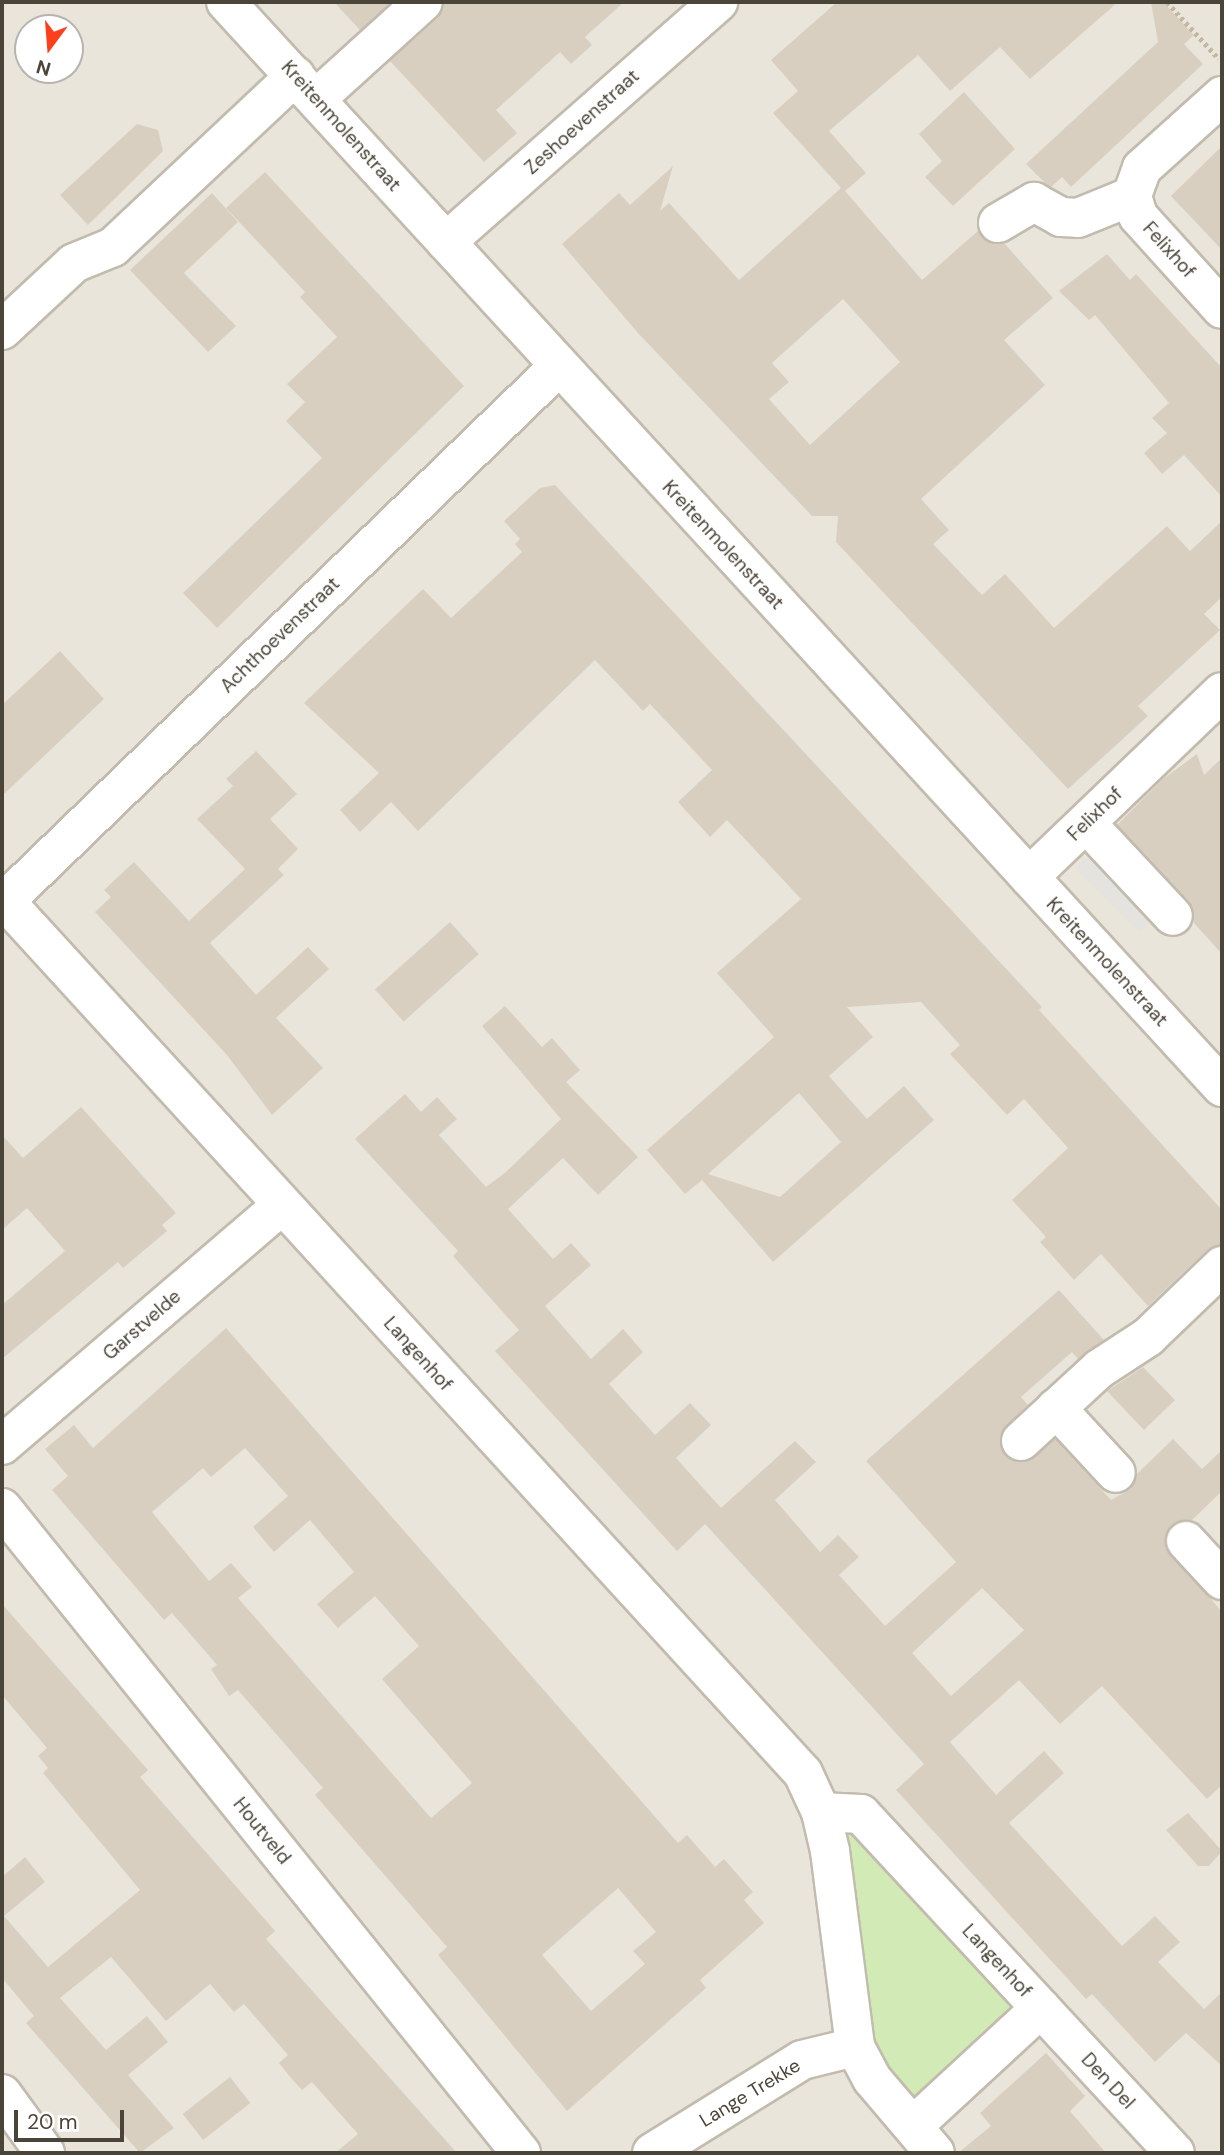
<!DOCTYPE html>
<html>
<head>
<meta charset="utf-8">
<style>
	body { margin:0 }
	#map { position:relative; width:1224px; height:2155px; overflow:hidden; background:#f6f3ec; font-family:"DM Sans",sans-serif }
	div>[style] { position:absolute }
	.residential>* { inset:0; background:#eae5da }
	.green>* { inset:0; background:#d2eab5 }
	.parking>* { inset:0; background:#e5e3e0; transform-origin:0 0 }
	.building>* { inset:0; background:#d8cfc1; transform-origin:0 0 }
	.path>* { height:4.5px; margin-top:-2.25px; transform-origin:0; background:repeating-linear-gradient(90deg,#c4b79f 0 3.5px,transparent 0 7px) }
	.roads { filter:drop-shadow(2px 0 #c2bbae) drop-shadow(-2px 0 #c2bbae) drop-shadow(0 2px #c2bbae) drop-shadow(0 -2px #c2bbae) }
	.minor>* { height:38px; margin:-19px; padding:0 19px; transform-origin:19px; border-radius:19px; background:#fff }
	span { translate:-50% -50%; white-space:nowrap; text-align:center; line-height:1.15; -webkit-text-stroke:6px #fff; paint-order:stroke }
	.street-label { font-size:19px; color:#4b4439 }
	.frame { position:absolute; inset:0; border:4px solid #4b4439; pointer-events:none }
	.north { position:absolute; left:14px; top:14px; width:70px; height:70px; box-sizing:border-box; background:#fff; border:2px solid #b7b4b0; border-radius:50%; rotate:196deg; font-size:19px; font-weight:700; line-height:28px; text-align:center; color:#4b4439 }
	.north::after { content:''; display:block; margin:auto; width:24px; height:32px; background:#fc3f1d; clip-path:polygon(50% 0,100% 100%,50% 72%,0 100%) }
	.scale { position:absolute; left:14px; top:2110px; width:110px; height:32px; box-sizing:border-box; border:4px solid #4b4439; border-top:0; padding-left:9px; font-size:21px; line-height:24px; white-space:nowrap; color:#4b4439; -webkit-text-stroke:5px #fff; paint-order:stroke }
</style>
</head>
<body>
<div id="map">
	<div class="residential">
		<i style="clip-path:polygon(evenodd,2px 2px,1222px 2px,1222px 2153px,2px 2153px,2px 2px,28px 28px,70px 28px,70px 70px,28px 70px,28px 28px)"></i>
	</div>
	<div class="green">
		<i style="clip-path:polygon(849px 1829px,1017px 2012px,915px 2104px,873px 2044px,845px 1831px)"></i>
	</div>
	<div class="parking">
		<i style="left:1094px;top:850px;width:90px;height:26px;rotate:45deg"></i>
	</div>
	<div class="building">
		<i style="clip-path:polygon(334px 2px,391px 2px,360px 30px)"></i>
		<i style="clip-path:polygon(444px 2px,624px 2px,585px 37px,592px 45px,571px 64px,560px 52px,496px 110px,517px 133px,484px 162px,390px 61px,438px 18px)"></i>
		<i style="clip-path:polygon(evenodd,837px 2px,1118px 2px,1030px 79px,1000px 47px,950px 91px,918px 55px,829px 131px,866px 173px,845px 191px,922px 280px,978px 231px,988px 242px,1004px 243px,1053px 298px,1004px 340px,1045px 385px,921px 499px,949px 530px,933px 544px,982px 595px,1005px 574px,1054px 628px,1167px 526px,1190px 551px,1222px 521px,1222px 597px,1204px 614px,1220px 630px,1138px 706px,1148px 716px,1068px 789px,836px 542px,838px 516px,812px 516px,638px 333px,562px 244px,619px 193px,630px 205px,673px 166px,660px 211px,669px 203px,739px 280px,841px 188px,773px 113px,798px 91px,771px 60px,837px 2px,843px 299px,900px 362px,810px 445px,769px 399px,789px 382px,772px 363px,843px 299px)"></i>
		<i style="clip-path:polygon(1151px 2px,1163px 2px,1194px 35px,1184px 44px,1203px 64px,1071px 187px,1062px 177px,1051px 187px,1045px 183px,1026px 164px,1158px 42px)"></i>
		<i style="clip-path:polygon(964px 92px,1015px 149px,953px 206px,925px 177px,942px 161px,919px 134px)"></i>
		<i style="clip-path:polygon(137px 124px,158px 130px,163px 151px,88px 225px,60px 195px)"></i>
		<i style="clip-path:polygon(1222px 146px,1222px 250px,1171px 196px)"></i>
		<i style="clip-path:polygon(265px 172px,464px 386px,217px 628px,183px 593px,322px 458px,286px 421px,305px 402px,287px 384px,337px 337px,300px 297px,305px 292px,226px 208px)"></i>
		<i style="clip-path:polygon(212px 193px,238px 222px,184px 273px,236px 326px,208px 352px,130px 270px)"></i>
		<i style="clip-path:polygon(1107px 254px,1130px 280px,1136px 274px,1222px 368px,1222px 497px,1184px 455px,1162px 474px,1144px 453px,1167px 433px,1152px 418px,1169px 403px,1095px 315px,1089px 320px,1059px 291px)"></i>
		<i style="clip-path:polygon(evenodd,555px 485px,1024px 988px,1042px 1007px,1039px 1010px,1222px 1210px,1222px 1245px,1207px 1250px,1148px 1306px,1101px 1254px,1074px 1280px,1040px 1242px,1046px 1237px,1012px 1200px,1068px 1148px,1024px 1099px,1007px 1115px,950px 1054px,960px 1045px,921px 1002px,847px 1007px,873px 1037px,829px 1076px,867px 1119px,904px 1086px,934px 1120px,773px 1262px,702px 1180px,685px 1194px,647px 1150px,774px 1037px,717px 973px,801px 899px,727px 820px,710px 837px,678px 802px,712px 770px,650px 704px,643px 711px,595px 660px,418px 831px,391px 802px,360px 832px,340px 810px,379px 773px,304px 703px,423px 589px,451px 618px,522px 552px,515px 544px,520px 539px,504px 521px,540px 488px,555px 485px,799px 1093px,841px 1142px,780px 1197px,708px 1174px,799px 1093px)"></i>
		<i style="clip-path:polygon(60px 651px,104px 699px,2px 796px,2px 705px)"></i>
		<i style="clip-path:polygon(256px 751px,297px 794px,270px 819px,298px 849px,278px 869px,284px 875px,210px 943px,256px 995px,308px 947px,329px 969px,276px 1018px,323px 1068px,272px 1115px,227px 1055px,95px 912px,111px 897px,104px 890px,134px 862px,189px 921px,245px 869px,197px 819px,233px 786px,226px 779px)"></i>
		<i style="clip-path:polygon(1197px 754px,1204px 775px,1222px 758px,1222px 954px,1194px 923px,1189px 901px,1117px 825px,1163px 779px)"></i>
		<i style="left:450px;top:922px;width:43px;height:101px;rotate:48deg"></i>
		<i style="clip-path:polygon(evenodd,505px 1006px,542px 1047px,552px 1038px,580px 1070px,566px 1082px,638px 1157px,598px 1195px,563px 1158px,508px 1209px,553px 1259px,571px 1243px,591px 1265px,545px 1306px,591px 1359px,623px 1329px,643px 1352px,609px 1384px,655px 1435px,690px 1403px,711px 1425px,676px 1458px,721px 1508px,795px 1441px,816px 1462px,775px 1500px,820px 1552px,838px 1535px,859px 1557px,839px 1575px,885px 1626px,956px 1562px,866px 1461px,1059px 1290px,1104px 1340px,1078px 1359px,1072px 1352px,1021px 1397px,1028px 1405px,1000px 1435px,1005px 1456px,1026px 1462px,1055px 1439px,1111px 1500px,1131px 1489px,1137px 1474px,1173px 1439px,1202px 1469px,1222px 1450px,1222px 1491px,1192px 1520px,1171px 1525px,1165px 1545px,1222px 1612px,1222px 1785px,1207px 1799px,1102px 1686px,1060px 1724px,1019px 1680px,950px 1742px,996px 1795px,1044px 1751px,1064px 1773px,1009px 1823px,1122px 1946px,1155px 1916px,1180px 1942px,1158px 1962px,1204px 2009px,1222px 1992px,1222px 2066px,1186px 2033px,1155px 2062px,1092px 1994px,1086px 1999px,896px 1790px,924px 1764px,772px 1597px,705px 1524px,677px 1551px,495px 1351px,519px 1330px,453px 1256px,458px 1251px,355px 1139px,405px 1094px,421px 1112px,437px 1097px,457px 1119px,439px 1135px,486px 1187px,506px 1172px,561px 1119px,482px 1026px,505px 1006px,982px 1588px,1024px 1630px,951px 1696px,912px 1653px,982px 1588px)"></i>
		<i style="clip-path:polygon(81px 1107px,176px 1213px,162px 1225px,167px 1231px,123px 1268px,118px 1262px,2px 1359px,2px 1305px,65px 1251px,27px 1208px,2px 1230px,2px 1135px,23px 1158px)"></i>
		<i style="clip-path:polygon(evenodd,226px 1328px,678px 1843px,687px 1835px,715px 1867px,724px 1859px,753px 1892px,744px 1900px,764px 1923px,700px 1980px,706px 1988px,567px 2111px,438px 1955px,447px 1947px,315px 1795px,323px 1788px,238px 1690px,229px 1696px,211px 1669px,217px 1665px,172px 1613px,164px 1620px,52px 1490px,68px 1476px,45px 1449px,74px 1425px,93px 1448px,226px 1328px,245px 1448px,288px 1496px,253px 1527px,274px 1552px,310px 1520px,354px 1572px,317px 1604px,338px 1628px,375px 1596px,419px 1646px,382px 1679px,472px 1783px,431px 1818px,238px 1598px,252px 1587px,231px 1563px,209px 1581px,152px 1512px,203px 1468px,211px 1477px,245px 1448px,226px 1328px,618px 1888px,656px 1932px,633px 1951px,645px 1964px,591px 2011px,542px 1955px,618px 1888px)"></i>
		<i style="clip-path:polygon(1143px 1367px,1175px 1400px,1144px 1430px,1107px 1391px)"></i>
		<i style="clip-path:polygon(2px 1604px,148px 1770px,140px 1777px,275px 1931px,266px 1939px,457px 2153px,335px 2153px,358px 2134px,312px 2082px,302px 2090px,291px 2078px,279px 2063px,288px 2055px,244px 2004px,234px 2012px,210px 1984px,166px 2021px,111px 1957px,60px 1998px,106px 2050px,147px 2016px,168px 2042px,128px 2075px,174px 2128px,140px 2153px,26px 2023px,34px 2016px,2px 1978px,2px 1877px,25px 1857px,45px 1882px,4px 1916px,48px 1967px,140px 1890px,43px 1773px,48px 1768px,38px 1756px,47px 1748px,2px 1695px)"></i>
		<i style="clip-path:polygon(1188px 1813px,1222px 1851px,1209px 1866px,1198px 1866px,1166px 1830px)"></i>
		<i style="clip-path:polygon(1046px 2053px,1085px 2096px,1070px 2111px,1106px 2153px,958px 2153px,991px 2126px,980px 2113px)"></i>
		<i style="left:230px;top:2077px;width:33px;height:60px;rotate:52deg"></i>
	</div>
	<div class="path">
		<i style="left:1167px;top:2px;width:77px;rotate:47.6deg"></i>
	</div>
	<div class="roads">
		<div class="minor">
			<i style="left:226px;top:2px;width:1473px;rotate:47.45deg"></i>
			<i style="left:1222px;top:96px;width:108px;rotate:138deg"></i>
			<i style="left:1142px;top:168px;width:30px;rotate:110deg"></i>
			<i style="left:1132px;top:196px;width:21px;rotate:73deg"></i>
			<i style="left:1138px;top:216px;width:125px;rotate:47.9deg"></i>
			<i style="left:316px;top:99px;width:144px;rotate:-42.2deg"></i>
			<i style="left:998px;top:223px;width:42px;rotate:-30.3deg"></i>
			<i style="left:1034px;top:202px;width:31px;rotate:29deg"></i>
			<i style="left:1061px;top:217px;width:17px;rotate:3deg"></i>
			<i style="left:1078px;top:218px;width:58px;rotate:-22.2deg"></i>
			<i style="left:446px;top:242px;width:363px;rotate:-41.4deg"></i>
			<i style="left:2px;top:330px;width:98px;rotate:-42.9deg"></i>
			<i style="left:74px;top:263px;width:42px;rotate:-22.3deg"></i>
			<i style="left:113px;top:247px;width:250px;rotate:-43.2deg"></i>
			<i style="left:1086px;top:823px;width:127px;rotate:46.9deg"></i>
			<i style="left:1029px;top:877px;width:267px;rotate:-43.8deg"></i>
			<i style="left:5px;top:901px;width:1182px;rotate:47.54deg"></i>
			<i style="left:803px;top:1773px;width:43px;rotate:65.2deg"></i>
			<i style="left:821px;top:1812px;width:40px;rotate:77deg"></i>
			<i style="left:830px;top:1851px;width:198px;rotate:82.7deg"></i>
			<i style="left:855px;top:2047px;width:36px;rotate:62deg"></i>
			<i style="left:872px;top:2079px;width:97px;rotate:49.6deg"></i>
			<i style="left:2px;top:904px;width:773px;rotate:-44deg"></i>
			<i style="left:1056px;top:1408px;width:88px;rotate:47.3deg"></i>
			<i style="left:1021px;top:1441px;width:106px;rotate:-42.7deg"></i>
			<i style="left:1099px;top:1369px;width:59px;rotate:-33.1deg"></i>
			<i style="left:1148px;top:1337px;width:103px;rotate:-43.8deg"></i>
			<i style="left:2px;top:1445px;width:369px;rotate:-40.6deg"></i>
			<i style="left:2px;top:1508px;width:828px;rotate:51.18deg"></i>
			<i style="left:1186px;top:1541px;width:53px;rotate:47.3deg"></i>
			<i style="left:821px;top:1812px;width:40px;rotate:2.9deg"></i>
			<i style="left:861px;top:1814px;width:462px;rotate:47.2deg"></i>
			<i style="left:2px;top:2094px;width:73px;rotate:53.9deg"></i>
			<i style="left:913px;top:2126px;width:174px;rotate:-42.7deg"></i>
			<i style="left:652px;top:2153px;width:176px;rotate:-31.8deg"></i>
			<i style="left:802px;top:2060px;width:55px;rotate:-13.8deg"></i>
		</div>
	</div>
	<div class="street-label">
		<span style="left:582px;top:122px;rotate:-42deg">Zeshoevenstraat</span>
		<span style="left:341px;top:126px;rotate:48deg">Kreitenmolenstraat</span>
		<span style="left:1169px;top:250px;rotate:48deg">Felixhof</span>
		<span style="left:723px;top:545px;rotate:47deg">Kreitenmolenstraat</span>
		<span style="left:280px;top:635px;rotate:-44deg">Achthoevenstraat</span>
		<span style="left:1095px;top:814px;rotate:-44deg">Felixhof</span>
		<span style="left:1107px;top:962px;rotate:47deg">Kreitenmolenstraat</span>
		<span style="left:142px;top:1325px;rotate:-41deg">Garstvelde</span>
		<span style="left:418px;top:1354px;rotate:48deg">Langenhof</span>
		<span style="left:262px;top:1831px;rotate:51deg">Houtveld</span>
		<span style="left:997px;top:1961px;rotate:47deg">Langenhof</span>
		<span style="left:1108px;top:2081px;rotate:47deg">Den Del</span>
		<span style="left:750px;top:2093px;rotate:-31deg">Lange Trekke</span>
	</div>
	<div class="frame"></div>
	<div class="north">N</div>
	<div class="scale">20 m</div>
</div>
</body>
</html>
